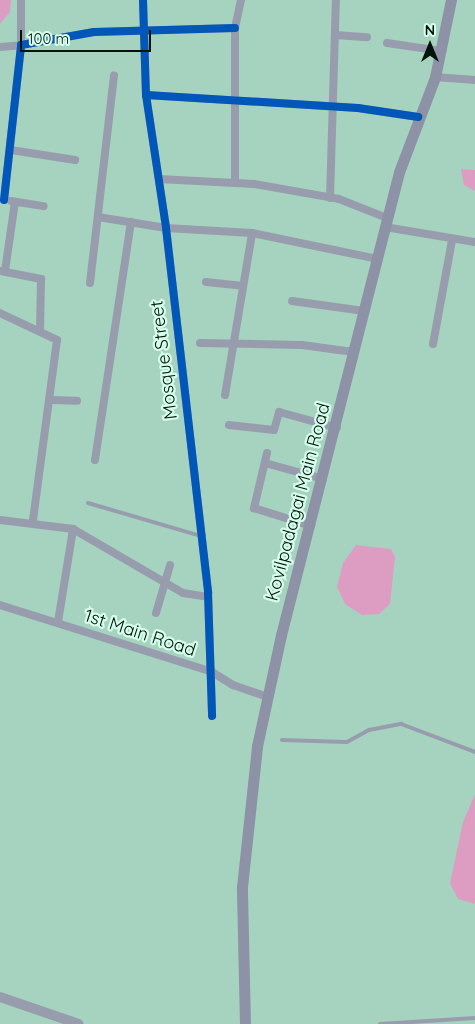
<!DOCTYPE html>
<html>
<head>
<meta charset="utf-8">
<style>
	body { margin:0 }
	#map { position:relative; width:475px; height:1024px; overflow:hidden; background:#a6d3c0; font-family:Quicksand,sans-serif }
	div>[style] { position:absolute }
	.water>* { inset:0; background:#dd9dc3 }
	.service>* { height:4px; margin:-2px; padding:0 2px; transform-origin:2px; border-radius:2px; background:#989dad }
	.minor>* { height:8px; margin:-4px; padding:0 4px; transform-origin:4px; border-radius:4px; background:#989dad }
	.tertiary>* { height:10px; margin:-5px; padding:0 5px; transform-origin:5px; border-radius:5px; background:#989dad }
	.secondary>* { height:11px; margin:-5.5px; padding:0 5.5px; transform-origin:5.5px; border-radius:5.5px; background:#8d92a6 }
	.cycleway>* { height:8px; margin:-4px; padding:0 4px; transform-origin:4px; border-radius:4px; background:#0057b8 }
	span { translate:-50% -50%; white-space:nowrap; text-align:center; line-height:1.15; -webkit-text-stroke:4.5px #d6feec; paint-order:stroke }
	.street-label { font-size:18px; color:#00130a }
	.north { position:absolute; left:405px; top:20px; width:50px; height:50px; -webkit-text-stroke:4px #d6feec; paint-order:stroke; rotate:0deg; font-size:14px; font-weight:700; line-height:20px; text-align:center; color:#00130a }
	.north::after { content:''; display:block; margin:auto; width:18px; height:22px; background:#00130a; clip-path:polygon(50% 0,100% 100%,50% 72%,0 100%) }
	.scale { position:absolute; left:20px; top:30px; width:131px; height:22px; box-sizing:border-box; border:2px solid #00130a; border-top:0; padding-left:6px; font-size:15px; line-height:18px; white-space:nowrap; color:#00130a; -webkit-text-stroke:4px #d6feec; paint-order:stroke }
</style>
</head>
<body>
<div id="map">
	<div class="water">
		<i style="clip-path:polygon(0 0,11px 0,10px 12px,0 24px)"></i>
		<i style="clip-path:polygon(461px 169px,475px 170px,475px 191px,464px 185px)"></i>
		<i style="clip-path:polygon(356px 545px,391px 549px,395px 557px,390px 604px,379px 614px,362px 615px,345px 604px,337px 587px,343px 563px)"></i>
		<i style="clip-path:polygon(475px 794px,475px 904px,458px 899px,450px 883px,463px 822px)"></i>
	</div>
	<div class="service">
		<i style="left:88px;top:503px;width:118px;rotate:16.3deg"></i>
		<i style="left:282px;top:740px;width:65px;rotate:1.8deg"></i>
		<i style="left:347px;top:742px;width:25px;rotate:-29deg"></i>
		<i style="left:369px;top:730px;width:33px;rotate:-11deg"></i>
		<i style="left:401px;top:724px;width:79px;rotate:20.7deg"></i>
		<i style="left:380px;top:1024px;width:95px;rotate:-3.6deg"></i>
	</div>
	<div class="minor">
		<i style="left:143px;top:0;width:95px;rotate:88.2deg"></i>
		<i style="left:146px;top:95px;width:134px;rotate:81.4deg"></i>
		<i style="left:166px;top:228px;width:367px;rotate:83.4deg"></i>
		<i style="left:208px;top:593px;width:123px;rotate:88.1deg"></i>
		<i style="left:335px;top:35px;width:32px;rotate:4deg"></i>
		<i style="left:387px;top:43px;width:56px;rotate:8.3deg"></i>
		<i style="left:0;top:47px;width:21px;rotate:-5deg"></i>
		<i style="left:21px;top:45px;width:45px;rotate:-90deg"></i>
		<i style="left:435px;top:77px;width:40px;rotate:4.3deg"></i>
		<i style="left:146px;top:95px;width:212px;rotate:3.5deg"></i>
		<i style="left:358px;top:108px;width:61px;rotate:8.5deg"></i>
		<i style="left:11px;top:150px;width:65px;rotate:8.9deg"></i>
		<i style="left:159px;top:179px;width:95px;rotate:3deg"></i>
		<i style="left:254px;top:184px;width:86px;rotate:10deg"></i>
		<i style="left:339px;top:199px;width:52px;rotate:21.6deg"></i>
		<i style="left:235px;top:183px;width:155px;rotate:-90deg"></i>
		<i style="left:235px;top:28px;width:29px;rotate:-78deg"></i>
		<i style="left:330px;top:198px;width:198px;rotate:-88.3deg"></i>
		<i style="left:4px;top:200px;width:156px;rotate:-83.7deg"></i>
		<i style="left:21px;top:45px;width:74px;rotate:-10.1deg"></i>
		<i style="left:94px;top:32px;width:141px;rotate:-1.6deg"></i>
		<i style="left:11px;top:201px;width:33px;rotate:9deg"></i>
		<i style="left:98px;top:217px;width:69px;rotate:9.2deg"></i>
		<i style="left:166px;top:228px;width:86px;rotate:3.3deg"></i>
		<i style="left:252px;top:233px;width:128px;rotate:11.7deg"></i>
		<i style="left:385px;top:227px;width:91px;rotate:9.5deg"></i>
		<i style="left:0;top:271px;width:42px;rotate:11deg"></i>
		<i style="left:41px;top:279px;width:50px;rotate:91.1deg"></i>
		<i style="left:5px;top:271px;width:70px;rotate:-81.8deg"></i>
		<i style="left:206px;top:282px;width:37px;rotate:6deg"></i>
		<i style="left:90px;top:283px;width:209px;rotate:-83.4deg"></i>
		<i style="left:292px;top:301px;width:73px;rotate:7.9deg"></i>
		<i style="left:0;top:313px;width:63px;rotate:25.3deg"></i>
		<i style="left:57px;top:340px;width:183px;rotate:97.6deg"></i>
		<i style="left:200px;top:343px;width:102px;rotate:1.1deg"></i>
		<i style="left:302px;top:345px;width:52px;rotate:7.7deg"></i>
		<i style="left:433px;top:344px;width:106px;rotate:-79.6deg"></i>
		<i style="left:225px;top:395px;width:164px;rotate:-80.5deg"></i>
		<i style="left:52px;top:400px;width:25px;rotate:2deg"></i>
		<i style="left:229px;top:425px;width:45px;rotate:6.3deg"></i>
		<i style="left:274px;top:430px;width:19px;rotate:-74deg"></i>
		<i style="left:279px;top:412px;width:60px;rotate:15.4deg"></i>
		<i style="left:267px;top:453px;width:57px;rotate:103.3deg"></i>
		<i style="left:254px;top:508px;width:60px;rotate:17.5deg"></i>
		<i style="left:95px;top:460px;width:241px;rotate:-81.4deg"></i>
		<i style="left:265px;top:463px;width:60px;rotate:15.4deg"></i>
		<i style="left:0;top:520px;width:74px;rotate:7deg"></i>
		<i style="left:73px;top:529px;width:127px;rotate:30.2deg"></i>
		<i style="left:183px;top:593px;width:25px;rotate:9deg"></i>
		<i style="left:0;top:605px;width:222px;rotate:17.5deg"></i>
		<i style="left:212px;top:672px;width:25px;rotate:32deg"></i>
		<i style="left:233px;top:685px;width:37px;rotate:19deg"></i>
		<i style="left:156px;top:613px;width:50px;rotate:-73.7deg"></i>
		<i style="left:58px;top:622px;width:94px;rotate:-80.8deg"></i>
	</div>
	<div class="tertiary">
		<i style="left:0;top:997px;width:83px;rotate:18.9deg"></i>
	</div>
	<div class="secondary">
		<i style="left:245px;top:1024px;width:137px;rotate:-91.3deg"></i>
		<i style="left:242px;top:887px;width:142px;rotate:-83.9deg"></i>
		<i style="left:257px;top:746px;width:114px;rotate:-77.8deg"></i>
		<i style="left:281px;top:635px;width:478px;rotate:-75.7deg"></i>
		<i style="left:399px;top:172px;width:102px;rotate:-69.2deg"></i>
		<i style="left:435px;top:77px;width:79px;rotate:-78.3deg"></i>
	</div>
	<div class="cycleway">
		<i style="left:143px;top:0;width:95px;rotate:88.2deg"></i>
		<i style="left:146px;top:95px;width:134px;rotate:81.4deg"></i>
		<i style="left:166px;top:228px;width:367px;rotate:83.4deg"></i>
		<i style="left:208px;top:593px;width:123px;rotate:88.1deg"></i>
		<i style="left:146px;top:95px;width:212px;rotate:3.5deg"></i>
		<i style="left:358px;top:108px;width:61px;rotate:8.5deg"></i>
		<i style="left:4px;top:200px;width:156px;rotate:-83.7deg"></i>
		<i style="left:21px;top:45px;width:74px;rotate:-10.1deg"></i>
		<i style="left:94px;top:32px;width:141px;rotate:-1.6deg"></i>
	</div>
	<div class="street-label">
		<span style="left:164px;top:360px;rotate:-97deg">Mosque Street</span>
		<span style="left:298px;top:502px;rotate:-75deg">Kovilpadagai Main Road</span>
		<span style="left:140px;top:633px;rotate:18deg">1st Main Road</span>
	</div>
	<div class="north">N</div>
	<div class="scale">100 m</div>
</div>
</body>
</html>
